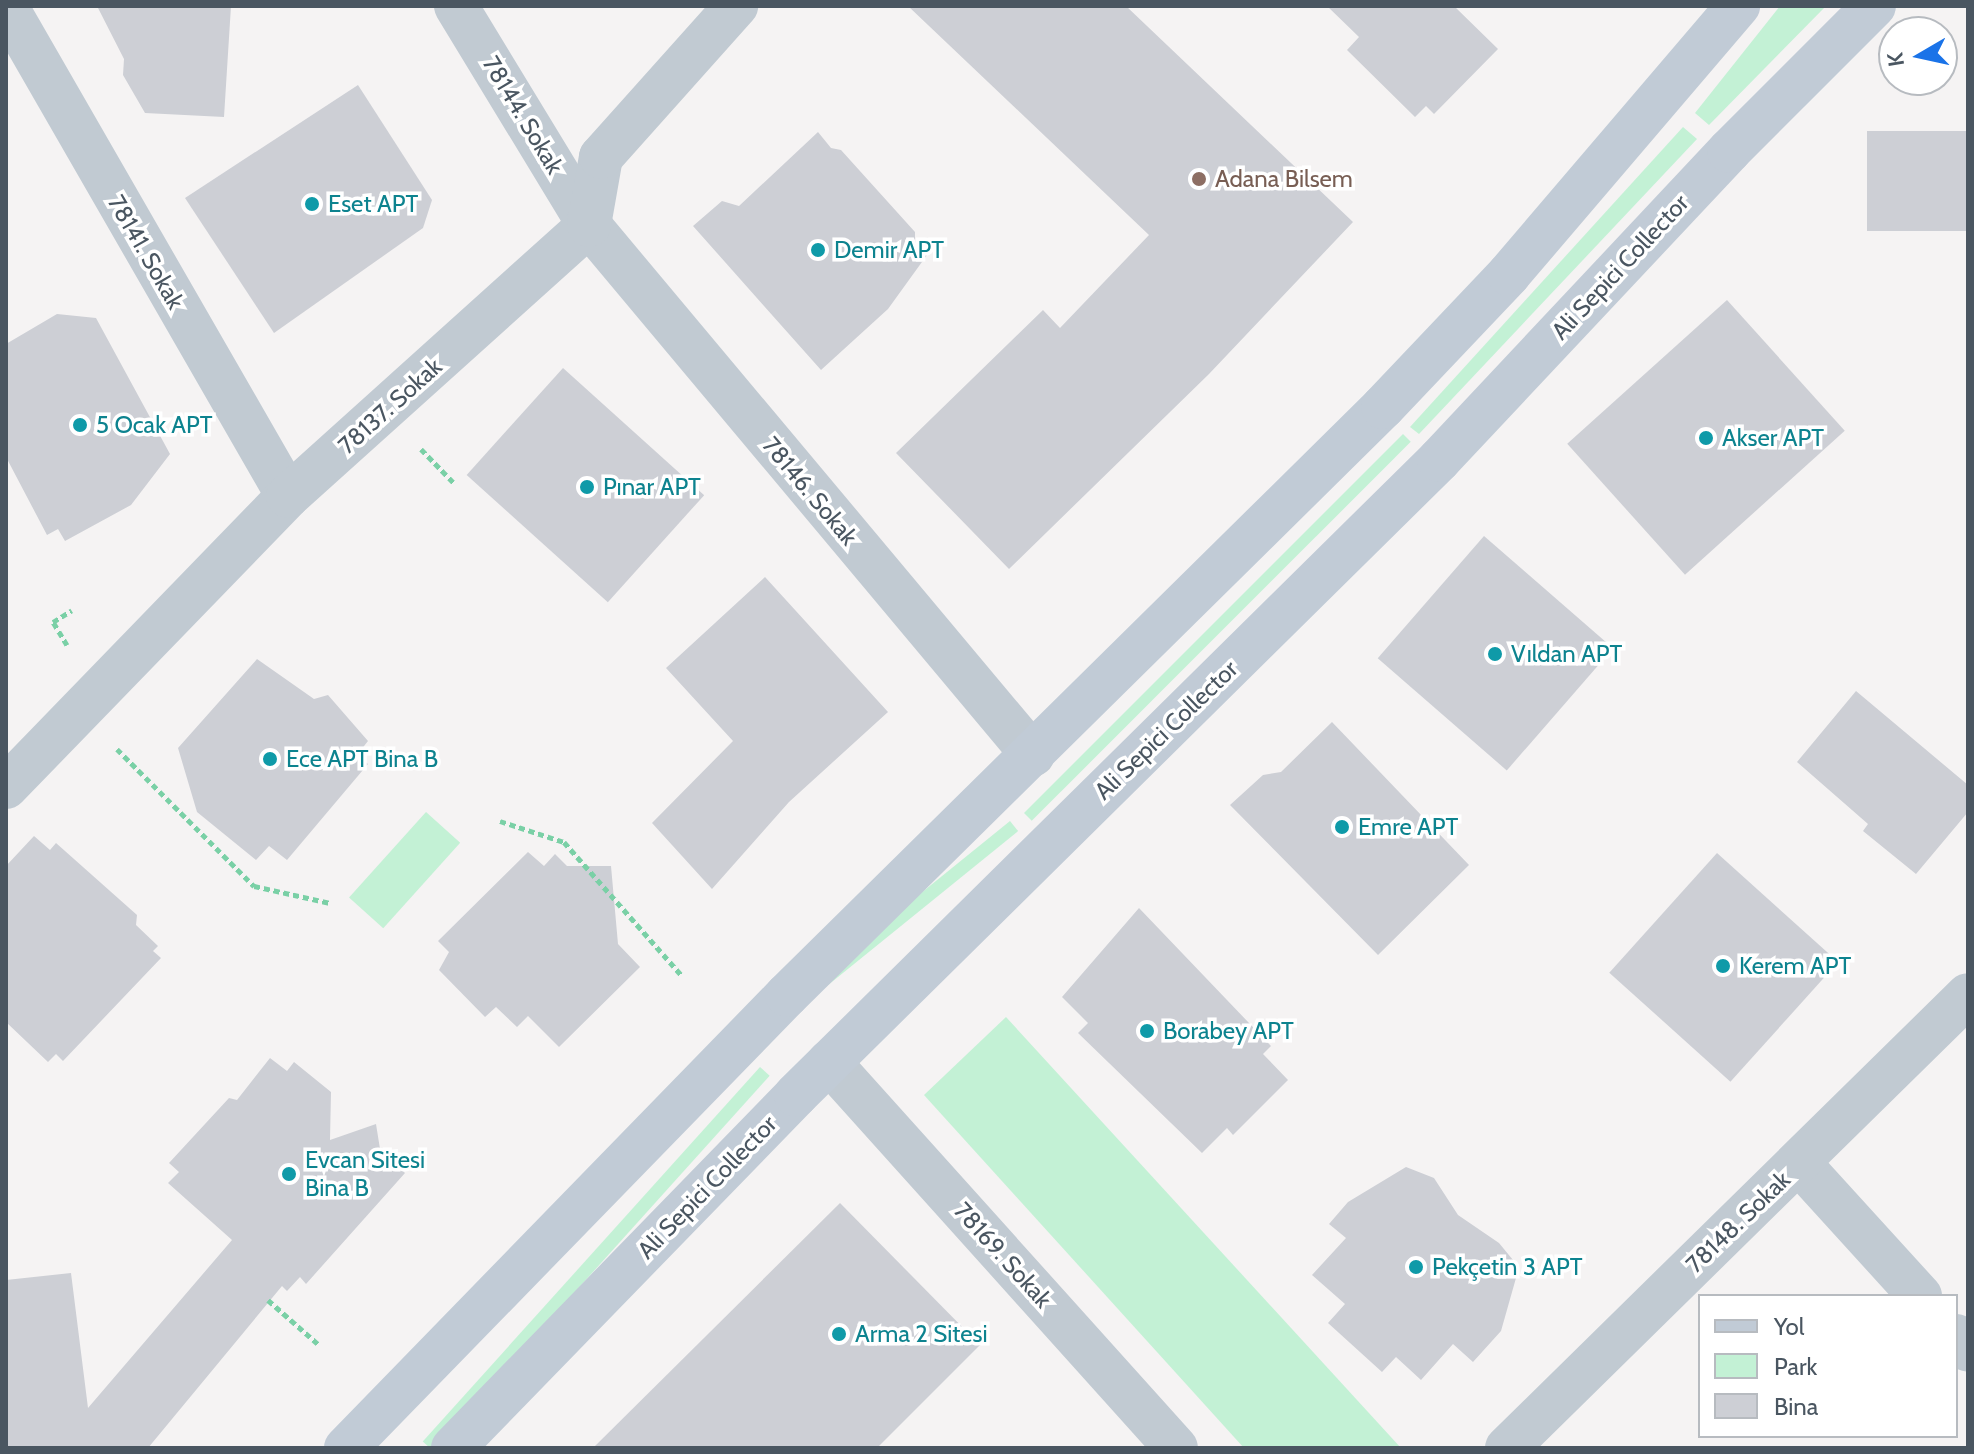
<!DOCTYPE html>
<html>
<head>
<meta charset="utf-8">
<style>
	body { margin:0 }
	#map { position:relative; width:1974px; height:1454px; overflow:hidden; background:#f5f3f3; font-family:Cabin,sans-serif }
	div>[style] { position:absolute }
	.green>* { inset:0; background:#c3f1d5; transform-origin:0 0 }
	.building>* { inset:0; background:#cdcfd5; transform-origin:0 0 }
	.path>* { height:5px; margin-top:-2.5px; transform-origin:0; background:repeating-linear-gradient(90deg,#7ad0a6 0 6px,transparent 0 10px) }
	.street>* { height:44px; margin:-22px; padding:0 22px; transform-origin:22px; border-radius:22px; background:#c1cad2 }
	.secondary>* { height:44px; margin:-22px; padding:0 22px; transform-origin:22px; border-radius:22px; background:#c1cbd6 }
	.dots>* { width:22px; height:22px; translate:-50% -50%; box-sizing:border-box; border:4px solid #fff; border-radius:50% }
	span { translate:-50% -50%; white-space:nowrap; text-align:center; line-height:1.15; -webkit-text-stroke:7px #fff; paint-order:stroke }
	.street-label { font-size:24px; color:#4a5661 }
	.education-label { font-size:24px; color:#785e54 }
	.left { translate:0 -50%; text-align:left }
	.culture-label { font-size:24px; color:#0d838f }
	.frame { position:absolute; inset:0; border:8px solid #4a5661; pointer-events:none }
	.legend { position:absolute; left:1698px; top:1294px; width:260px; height:144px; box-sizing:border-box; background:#fff; border:2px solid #b7bbc0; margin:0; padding:10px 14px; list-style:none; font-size:24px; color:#4a5661 }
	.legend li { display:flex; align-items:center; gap:16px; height:40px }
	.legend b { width:40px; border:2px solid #b7bbc0 }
	.north { position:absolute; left:1878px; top:16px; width:80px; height:80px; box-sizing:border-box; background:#fff; border:2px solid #b7bbc0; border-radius:50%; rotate:261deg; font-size:22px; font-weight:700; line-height:32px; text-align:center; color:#4a5661 }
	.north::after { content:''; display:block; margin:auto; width:28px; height:36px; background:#1a73e8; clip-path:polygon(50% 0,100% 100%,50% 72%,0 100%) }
</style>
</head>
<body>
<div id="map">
	<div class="green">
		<i style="clip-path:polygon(1780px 6px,1826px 6px,1709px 125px,1695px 113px)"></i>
		<i style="clip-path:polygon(1683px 127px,1697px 139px,1419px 434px,1410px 427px)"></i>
		<i style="left:1403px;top:434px;width:11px;height:536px;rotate:45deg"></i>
		<i style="left:426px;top:812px;width:46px;height:115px;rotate:42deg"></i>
		<i style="left:1010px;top:821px;width:13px;height:337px;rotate:51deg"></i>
		<i style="clip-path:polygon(1006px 1017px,1401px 1448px,1244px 1448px,924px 1095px)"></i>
		<i style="left:760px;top:1067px;width:13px;height:504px;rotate:42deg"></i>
	</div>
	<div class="building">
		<i style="clip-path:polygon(97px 6px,231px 6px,224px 117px,145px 113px,123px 75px,124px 59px)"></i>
		<i style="clip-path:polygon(908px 6px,1126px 6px,1353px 222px,1209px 374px,1009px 569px,896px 453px,1043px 310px,1060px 328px,1149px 235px)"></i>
		<i style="clip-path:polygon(1327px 6px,1454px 6px,1498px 49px,1434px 114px,1426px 106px,1415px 117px,1347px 50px,1359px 37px)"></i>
		<i style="clip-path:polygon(358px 85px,432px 200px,423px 228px,274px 333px,185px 198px)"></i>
		<i style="left:1968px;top:131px;width:100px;height:101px;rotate:90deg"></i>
		<i style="clip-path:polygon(818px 132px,831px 148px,841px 150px,915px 232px,915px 245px,927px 255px,888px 309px,821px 370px,693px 226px,722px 201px,739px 206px)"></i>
		<i style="left:1727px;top:300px;width:176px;height:215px;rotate:48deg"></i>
		<i style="clip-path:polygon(57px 314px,96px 318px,170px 454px,131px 505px,65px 541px,58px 529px,47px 535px,6px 457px,6px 344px)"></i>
		<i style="left:563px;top:368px;width:190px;height:144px;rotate:42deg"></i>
		<i style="left:1484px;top:536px;width:171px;height:162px;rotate:41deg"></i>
		<i style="clip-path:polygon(765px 577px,888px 712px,789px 802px,712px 889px,652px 823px,733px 741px,666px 668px)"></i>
		<i style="clip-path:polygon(257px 659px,314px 699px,328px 695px,368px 741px,357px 755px,368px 764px,287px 860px,269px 846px,256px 860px,197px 812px,178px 748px)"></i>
		<i style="clip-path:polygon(1856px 691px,1968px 785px,1968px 812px,1916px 874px,1863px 831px,1868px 824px,1797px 762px)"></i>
		<i style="clip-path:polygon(1332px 722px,1469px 865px,1378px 955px,1230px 805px,1263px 775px,1281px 772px)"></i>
		<i style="clip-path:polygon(34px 836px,50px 850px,56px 843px,137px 915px,136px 925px,158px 946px,153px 951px,161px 958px,63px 1061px,56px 1054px,48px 1062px,6px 1022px,6px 866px)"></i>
		<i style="clip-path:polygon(528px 852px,544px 866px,555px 854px,567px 866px,611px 866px,618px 944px,640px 967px,559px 1047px,528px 1016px,517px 1027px,496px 1007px,485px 1017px,439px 970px,449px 952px,438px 941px)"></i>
		<i style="left:1717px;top:853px;width:163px;height:161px;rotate:42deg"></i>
		<i style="clip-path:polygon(1139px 908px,1271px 1046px,1263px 1054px,1288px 1080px,1233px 1135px,1227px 1128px,1202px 1153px,1078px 1033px,1088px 1023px,1062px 997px)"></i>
		<i style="clip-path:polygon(270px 1058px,287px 1071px,294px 1062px,331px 1092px,330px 1140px,376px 1124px,380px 1149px,405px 1173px,306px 1284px,300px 1277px,287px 1291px,282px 1286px,148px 1448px,6px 1448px,6px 1280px,71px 1273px,88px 1408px,232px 1240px,168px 1183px,179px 1172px,169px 1163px,229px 1098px,237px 1100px)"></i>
		<i style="clip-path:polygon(1406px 1167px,1434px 1178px,1458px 1215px,1499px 1243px,1513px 1260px,1516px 1278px,1501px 1331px,1473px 1362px,1453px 1344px,1421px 1380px,1396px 1357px,1382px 1372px,1328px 1323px,1345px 1304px,1312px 1275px,1346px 1238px,1329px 1224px,1348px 1202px)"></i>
		<i style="clip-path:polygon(840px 1203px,980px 1345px,877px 1448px,593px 1448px)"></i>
	</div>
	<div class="path">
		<i style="left:421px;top:449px;width:47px;rotate:45.9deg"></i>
		<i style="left:67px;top:645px;width:27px;rotate:-121deg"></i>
		<i style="left:53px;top:622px;width:22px;rotate:-32deg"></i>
		<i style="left:117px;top:749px;width:194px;rotate:45deg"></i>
		<i style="left:254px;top:886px;width:78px;rotate:12.6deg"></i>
		<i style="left:500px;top:821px;width:67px;rotate:18.2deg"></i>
		<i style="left:564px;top:842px;width:179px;rotate:48.6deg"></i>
		<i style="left:268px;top:1300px;width:68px;rotate:41.4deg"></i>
	</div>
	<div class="street">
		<i style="left:6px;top:6px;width:565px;rotate:60.08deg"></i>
		<i style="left:456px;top:6px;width:256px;rotate:58.7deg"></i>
		<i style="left:589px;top:225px;width:691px;rotate:50.05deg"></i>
		<i style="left:6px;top:787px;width:405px;rotate:-45.9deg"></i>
		<i style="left:288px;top:496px;width:405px;rotate:-42deg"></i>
		<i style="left:589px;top:225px;width:69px;rotate:-80deg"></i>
		<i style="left:601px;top:157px;width:203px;rotate:-48.2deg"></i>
		<i style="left:829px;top:1062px;width:519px;rotate:48.05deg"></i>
		<i style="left:1799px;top:1163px;width:180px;rotate:47.7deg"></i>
		<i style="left:1956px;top:1336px;width:18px;rotate:49deg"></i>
		<i style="left:1507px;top:1448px;width:646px;rotate:-44.5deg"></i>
	</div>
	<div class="secondary">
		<i style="left:346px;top:1448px;width:632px;rotate:-45.77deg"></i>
		<i style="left:787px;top:995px;width:837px;rotate:-44.61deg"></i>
		<i style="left:1383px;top:407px;width:183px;rotate:-46.5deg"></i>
		<i style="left:1509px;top:274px;width:353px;rotate:-49.5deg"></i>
		<i style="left:453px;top:1448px;width:492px;rotate:-45.8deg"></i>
		<i style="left:796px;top:1095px;width:904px;rotate:-44.64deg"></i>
		<i style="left:1439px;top:460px;width:424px;rotate:-46.8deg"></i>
		<i style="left:1729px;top:151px;width:205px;rotate:-45deg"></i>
	</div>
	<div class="dots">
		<i style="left:1199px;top:179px;background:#8d6e63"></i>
		<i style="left:312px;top:204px;background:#0f9aa8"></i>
		<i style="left:818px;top:250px;background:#0f9aa8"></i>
		<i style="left:80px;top:425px;background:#0f9aa8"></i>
		<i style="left:1706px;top:438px;background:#0f9aa8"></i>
		<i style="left:587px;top:487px;background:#0f9aa8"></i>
		<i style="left:1495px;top:654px;background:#0f9aa8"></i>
		<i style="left:270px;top:759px;background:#0f9aa8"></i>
		<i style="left:1342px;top:827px;background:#0f9aa8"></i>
		<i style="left:1723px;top:966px;background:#0f9aa8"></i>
		<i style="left:1147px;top:1031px;background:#0f9aa8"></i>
		<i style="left:289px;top:1174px;background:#0f9aa8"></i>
		<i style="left:1416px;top:1267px;background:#0f9aa8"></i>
		<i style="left:839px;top:1334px;background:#0f9aa8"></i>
	</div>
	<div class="street-label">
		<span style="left:523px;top:115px;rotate:59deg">78144. Sokak</span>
		<span style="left:146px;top:252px;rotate:60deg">78141. Sokak</span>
		<span style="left:1620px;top:267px;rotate:-47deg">Ali Sepici Collector</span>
		<span style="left:390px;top:406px;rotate:-42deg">78137. Sokak</span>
		<span style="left:810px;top:491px;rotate:50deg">78146. Sokak</span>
		<span style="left:1166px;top:730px;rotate:-44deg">Ali Sepici Collector</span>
		<span style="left:707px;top:1187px;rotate:-46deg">Ali Sepici Collector</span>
		<span style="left:1738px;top:1222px;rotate:-44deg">78148. Sokak</span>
		<span style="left:1003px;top:1255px;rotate:48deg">78169. Sokak</span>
	</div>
	<div class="education-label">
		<span class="left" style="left:1215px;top:179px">Adana Bilsem</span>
	</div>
	<div class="culture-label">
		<span class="left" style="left:328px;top:204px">Eset APT</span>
		<span class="left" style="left:834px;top:250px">Demir APT</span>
		<span class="left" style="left:96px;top:425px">5 Ocak APT</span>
		<span class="left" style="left:1722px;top:438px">Akser APT</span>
		<span class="left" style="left:603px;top:487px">Pınar APT</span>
		<span class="left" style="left:1511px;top:654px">Vıldan APT</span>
		<span class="left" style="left:286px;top:759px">Ece APT Bina B</span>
		<span class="left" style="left:1358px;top:827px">Emre APT</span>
		<span class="left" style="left:1739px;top:966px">Kerem APT</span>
		<span class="left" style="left:1163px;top:1031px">Borabey APT</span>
		<span class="left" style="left:305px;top:1174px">Evcan Sitesi<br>Bina B</span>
		<span class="left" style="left:1432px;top:1267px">Pekçetin 3 APT</span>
		<span class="left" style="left:855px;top:1334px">Arma 2 Sitesi</span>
	</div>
	<div class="frame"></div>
	<ul class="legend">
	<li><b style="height:10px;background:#c1cbd6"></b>Yol</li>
	<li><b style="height:22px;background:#c3f1d5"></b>Park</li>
	<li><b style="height:22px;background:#cdcfd5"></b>Bina</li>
	</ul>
	<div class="north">K</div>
</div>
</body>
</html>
